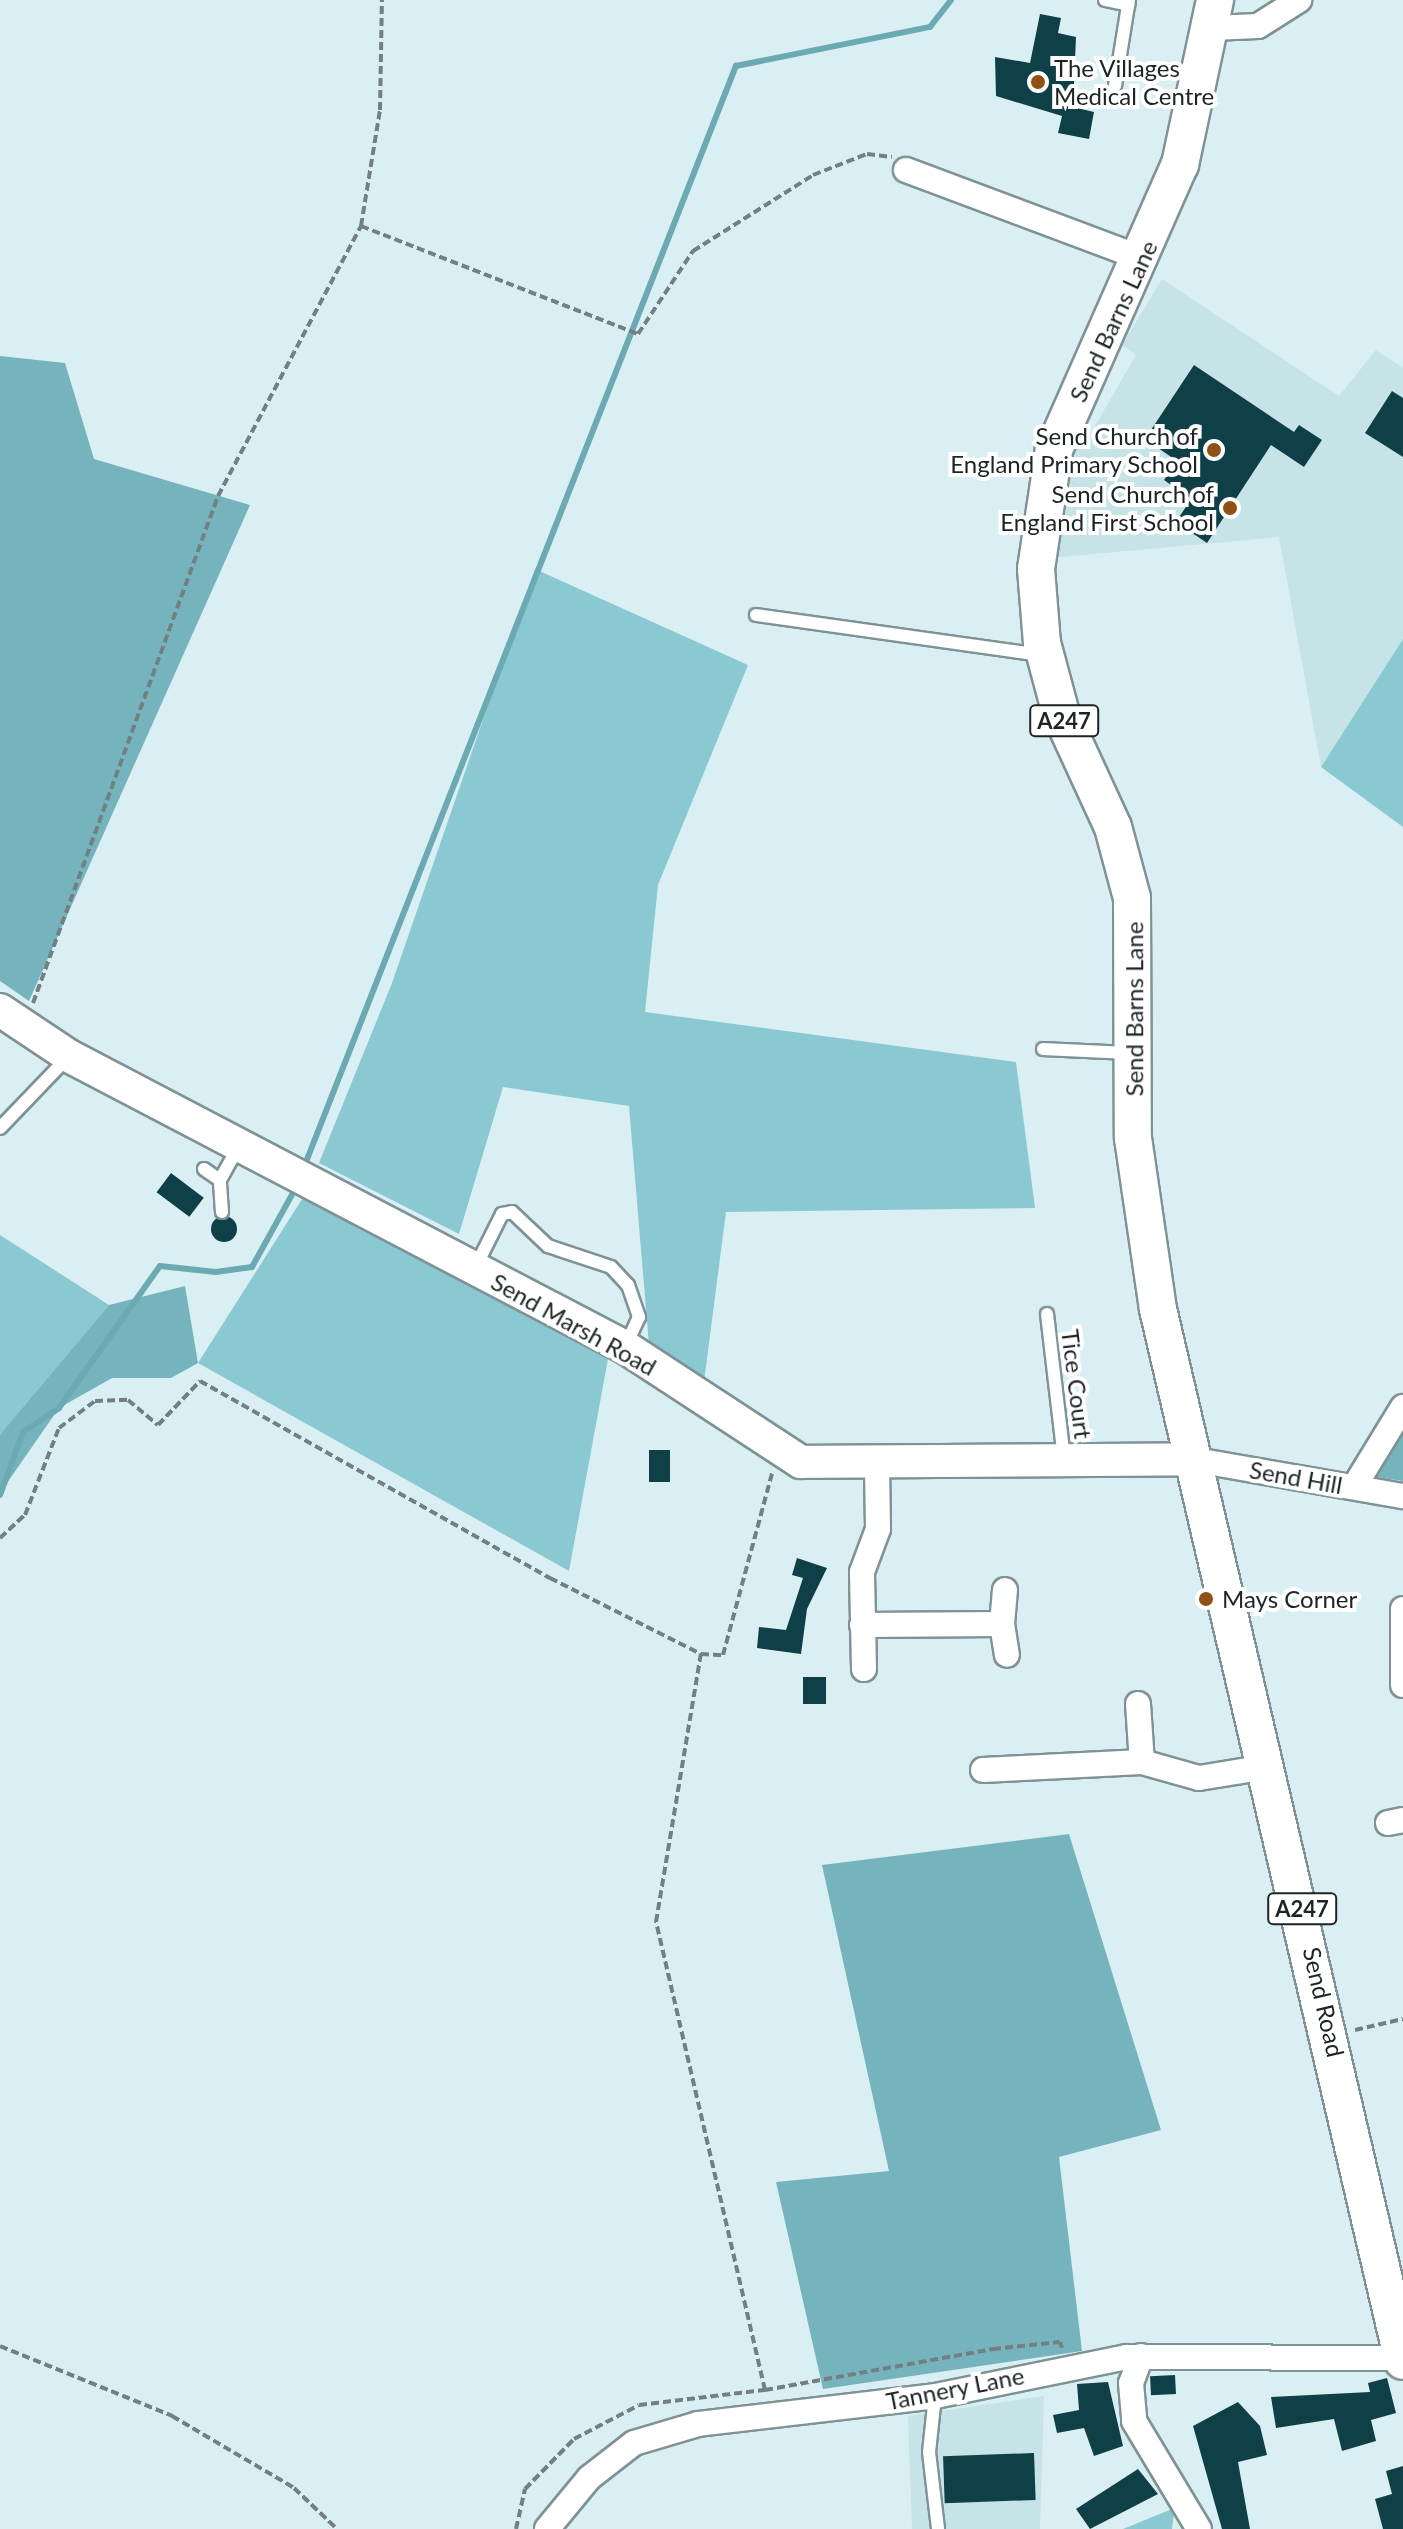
<!DOCTYPE html>
<html>
<head>
<meta charset="utf-8">
<style>
	body { margin:0 }
	#map { position:relative; width:1403px; height:2529px; overflow:hidden; background:#daeff3; font-family:Lato,sans-serif }
	div>[style] { position:absolute }
	.built>* { inset:0; background:#c6e3e8 }
	.green>* { inset:0; background:#8bc9d2 }
	.forest>* { inset:0; background:#76b4bd }
	.stream>* { height:6px; margin:-3px; padding:0 3px; transform-origin:3px; border-radius:3px; background:#6caab3 }
	.building>* { inset:0; background:#0f4047; transform-origin:0 0 }
	.round { border-radius:50% }
	.path>* { height:4px; margin-top:-2px; transform-origin:0; background:repeating-linear-gradient(90deg,#728082 0 8px,transparent 0 12px) }
	.roads { filter:drop-shadow(2px 0 #7f9295) drop-shadow(-2px 0 #7f9295) drop-shadow(0 2px #7f9295) drop-shadow(0 -2px #7f9295) }
	.lane>* { height:12px; margin:-6px; padding:0 6px; transform-origin:6px; border-radius:6px; background:#fff }
	.street>* { height:24px; margin:-12px; padding:0 12px; transform-origin:12px; border-radius:12px; background:#fff }
	.secondary>* { height:32px; margin:-16px; padding:0 16px; transform-origin:16px; border-radius:16px; background:#fff }
	.primary>* { height:36px; margin:-18px; padding:0 18px; transform-origin:18px; border-radius:18px; background:#fff }
	.dots>* { width:22px; height:22px; translate:-50% -50%; box-sizing:border-box; border:4px solid #fff; border-radius:50% }
	span { translate:-50% -50%; white-space:nowrap; text-align:center; line-height:1.15; -webkit-text-stroke:8px #fff; paint-order:stroke }
	.shield-label span { padding:2px 6px; background:#fff; border:2px solid; border-radius:6px; -webkit-text-stroke-width:0 }
	.shield-label { font-size:22px; color:#1c2425; font-weight:700 }
	.poi-label { font-size:24px; color:#1c2425 }
	.left { translate:0 -50%; text-align:left }
	.right { translate:-100% -50%; text-align:right }
	.street-label { font-size:24px; color:#1c2425 }
</style>
</head>
<body>
<div id="map">
	<div class="built">
		<i style="clip-path:polygon(1162px 279px,1339px 396px,1376px 350px,1403px 368px,1403px 639px,1321px 767px,1279px 537px,1050px 558px,1076px 431px,1092px 431px,1136px 355px,1122px 345px)"></i>
		<i style="clip-path:polygon(1044px 2396px,1040px 2529px,912px 2529px,908px 2416px)"></i>
	</div>
	<div class="green">
		<i style="clip-path:polygon(535px 569px,748px 665px,658px 885px,645px 1012px,1016px 1062px,1035px 1208px,726px 1212px,704px 1382px,649px 1345px,629px 1106px,503px 1087px,459px 1234px,319px 1163px,392px 983px)"></i>
		<i style="clip-path:polygon(1403px 639px,1403px 827px,1321px 767px)"></i>
		<i style="clip-path:polygon(304px 1196px,608px 1359px,569px 1571px,198px 1363px)"></i>
		<i style="clip-path:polygon(0 1235px,109px 1305px,0 1437px)"></i>
		<i style="clip-path:polygon(1174px 2511px,1172px 2529px,1123px 2529px,1172px 2509px)"></i>
	</div>
	<div class="forest">
		<i style="clip-path:polygon(0 356px,65px 363px,94px 459px,250px 505px,29px 1001px,0 981px)"></i>
		<i style="clip-path:polygon(185px 1286px,198px 1363px,171px 1378px,112px 1378px,59px 1408px,0 1493px,0 1435px,109px 1305px)"></i>
		<i style="clip-path:polygon(1403px 1434px,1403px 1481px,1375px 1477px)"></i>
		<i style="clip-path:polygon(1069px 1834px,1161px 2130px,1059px 2157px,1082px 2351px,823px 2389px,776px 2182px,889px 2171px,822px 1865px)"></i>
	</div>
	<div class="stream">
		<i style="left:304px;top:1167px;width:1183px;rotate:-68.58deg"></i>
		<i style="left:736px;top:66px;width:198px;rotate:-11.4deg"></i>
		<i style="left:930px;top:27px;width:34px;rotate:-52deg"></i>
		<i style="left:0;top:1495px;width:67px;rotate:-69.9deg"></i>
		<i style="left:23px;top:1432px;width:43px;rotate:-33.7deg"></i>
		<i style="left:59px;top:1408px;width:174px;rotate:-54.6deg"></i>
		<i style="left:160px;top:1266px;width:56px;rotate:6.1deg"></i>
		<i style="left:216px;top:1272px;width:36px;rotate:-8deg"></i>
		<i style="left:252px;top:1267px;width:89px;rotate:-61.1deg"></i>
	</div>
	<div class="building">
		<i style="clip-path:polygon(1040px 14px,1061px 18px,1058px 33px,1076px 37px,1073px 107px,1094px 112px,1089px 139px,1058px 133px,1062px 116px,996px 96px,995px 57px,1030px 63px)"></i>
		<i style="clip-path:polygon(1194px 365px,1294px 432px,1299px 425px,1322px 440px,1304px 467px,1271px 445px,1207px 543px,1176px 522px,1191px 499px,1164px 480px,1177px 461px,1145px 439px)"></i>
		<i style="clip-path:polygon(1392px 391px,1403px 398px,1403px 457px,1365px 433px)"></i>
		<i style="left:171px;top:1173px;width:41px;height:24px;rotate:37deg"></i>
		<i class="round" style="left:211px;top:1216px;width:26px;height:26px"></i>
		<i style="left:649px;top:1450px;width:21px;height:32px"></i>
		<i style="clip-path:polygon(797px 1558px,827px 1568px,807px 1609px,801px 1654px,757px 1648px,759px 1627px,786px 1630px,803px 1578px,792px 1575px)"></i>
		<i style="left:803px;top:1677px;width:23px;height:27px"></i>
		<i style="left:1175px;top:2375px;width:19px;height:25px;rotate:87deg"></i>
		<i style="clip-path:polygon(1387px 2378px,1396px 2413px,1371px 2420px,1376px 2441px,1342px 2451px,1334px 2419px,1276px 2428px,1271px 2397px,1370px 2392px,1368px 2383px)"></i>
		<i style="clip-path:polygon(1108px 2382px,1123px 2446px,1094px 2456px,1084px 2428px,1057px 2433px,1053px 2415px,1079px 2410px,1077px 2384px)"></i>
		<i style="clip-path:polygon(1238px 2402px,1260px 2426px,1267px 2455px,1238px 2462px,1250px 2529px,1222px 2529px,1193px 2426px)"></i>
		<i style="left:1034px;top:2453px;width:47px;height:91px;rotate:88deg"></i>
		<i style="clip-path:polygon(1403px 2466px,1403px 2529px,1383px 2529px,1375px 2499px,1392px 2494px,1386px 2471px)"></i>
		<i style="clip-path:polygon(1138px 2469px,1158px 2494px,1090px 2529px,1076px 2509px)"></i>
	</div>
	<div class="path">
		<i style="left:361px;top:226px;width:297px;rotate:21.3deg"></i>
		<i style="left:638px;top:334px;width:100px;rotate:-56.5deg"></i>
		<i style="left:693px;top:251px;width:142px;rotate:-32.3deg"></i>
		<i style="left:813px;top:175px;width:58px;rotate:-21.3deg"></i>
		<i style="left:867px;top:154px;width:25px;rotate:7deg"></i>
		<i style="left:33px;top:1003px;width:540px;rotate:-69.95deg"></i>
		<i style="left:218px;top:496px;width:306px;rotate:-62.1deg"></i>
		<i style="left:361px;top:226px;width:118px;rotate:-80.7deg"></i>
		<i style="left:380px;top:110px;width:110px;rotate:-89deg"></i>
		<i style="left:0;top:1538px;width:34px;rotate:-43deg"></i>
		<i style="left:25px;top:1515px;width:93px;rotate:-68.7deg"></i>
		<i style="left:59px;top:1428px;width:45px;rotate:-36.9deg"></i>
		<i style="left:95px;top:1401px;width:33px;rotate:-2deg"></i>
		<i style="left:128px;top:1400px;width:39px;rotate:40deg"></i>
		<i style="left:158px;top:1425px;width:61px;rotate:-46.3deg"></i>
		<i style="left:200px;top:1381px;width:402px;rotate:29.4deg"></i>
		<i style="left:550px;top:1578px;width:169px;rotate:26.7deg"></i>
		<i style="left:701px;top:1654px;width:22px;rotate:3deg"></i>
		<i style="left:723px;top:1655px;width:188px;rotate:-74.9deg"></i>
		<i style="left:1355px;top:2030px;width:49px;rotate:-12.9deg"></i>
		<i style="left:0;top:2346px;width:186px;rotate:22.1deg"></i>
		<i style="left:172px;top:2416px;width:142px;rotate:30.5deg"></i>
		<i style="left:294px;top:2488px;width:59px;rotate:43.6deg"></i>
		<i style="left:765px;top:2390px;width:232px;rotate:-10.2deg"></i>
		<i style="left:993px;top:2349px;width:67px;rotate:-6deg"></i>
		<i style="left:1060px;top:2342px;width:6px;rotate:72deg"></i>
		<i style="left:516px;top:2529px;width:41px;rotate:-77.3deg"></i>
		<i style="left:525px;top:2489px;width:70px;rotate:-45.6deg"></i>
		<i style="left:574px;top:2439px;width:73px;rotate:-27.6deg"></i>
		<i style="left:639px;top:2405px;width:127px;rotate:-6.8deg"></i>
		<i style="left:765px;top:2390px;width:481px;rotate:-103.1deg"></i>
		<i style="left:656px;top:1922px;width:272px;rotate:-80.5deg"></i>
	</div>
	<div class="roads">
		<div class="lane">
			<i style="left:1105px;top:0;width:24px;rotate:12deg"></i>
			<i style="left:1115px;top:86px;width:87px;rotate:-80.8deg"></i>
			<i style="left:756px;top:615px;width:289px;rotate:8deg"></i>
			<i style="left:1043px;top:1049px;width:85px;rotate:2.7deg"></i>
			<i style="left:0;top:1128px;width:100px;rotate:-46.2deg"></i>
			<i style="left:204px;top:1169px;width:19px;rotate:35deg"></i>
			<i style="left:222px;top:1212px;width:32px;rotate:-94deg"></i>
			<i style="left:220px;top:1180px;width:37px;rotate:-61deg"></i>
			<i style="left:476px;top:1266px;width:58px;rotate:-63.4deg"></i>
			<i style="left:502px;top:1214px;width:10px;rotate:-11deg"></i>
			<i style="left:512px;top:1212px;width:50px;rotate:43.4deg"></i>
			<i style="left:548px;top:1246px;width:66px;rotate:18.4deg"></i>
			<i style="left:611px;top:1267px;width:25px;rotate:47deg"></i>
			<i style="left:628px;top:1285px;width:34px;rotate:71deg"></i>
			<i style="left:639px;top:1317px;width:33px;rotate:115deg"></i>
			<i style="left:1047px;top:1314px;width:145px;rotate:83.3deg"></i>
			<i style="left:935px;top:2396px;width:56px;rotate:96.1deg"></i>
			<i style="left:929px;top:2452px;width:78px;rotate:83.3deg"></i>
		</div>
		<div class="street">
			<i style="left:1212px;top:28px;width:46px;rotate:-2.5deg"></i>
			<i style="left:1258px;top:26px;width:49px;rotate:-32.4deg"></i>
			<i style="left:906px;top:170px;width:254px;rotate:20.5deg"></i>
			<i style="left:1190px;top:1459px;width:216px;rotate:9.9deg"></i>
			<i style="left:1354px;top:1487px;width:94px;rotate:-58.5deg"></i>
			<i style="left:1403px;top:1609px;width:76px;rotate:90deg"></i>
			<i style="left:1002px;top:1624px;width:34px;rotate:-85deg"></i>
			<i style="left:862px;top:1625px;width:140px;rotate:-0.4deg"></i>
			<i style="left:1002px;top:1624px;width:31px;rotate:81deg"></i>
			<i style="left:864px;top:1669px;width:97px;rotate:-91.2deg"></i>
			<i style="left:862px;top:1572px;width:46px;rotate:-69.6deg"></i>
			<i style="left:878px;top:1529px;width:67px;rotate:-90.9deg"></i>
			<i style="left:1138px;top:1704px;width:58px;rotate:86.1deg"></i>
			<i style="left:983px;top:1770px;width:159px;rotate:-2.9deg"></i>
			<i style="left:1142px;top:1762px;width:59px;rotate:15.7deg"></i>
			<i style="left:1199px;top:1778px;width:69px;rotate:-9.2deg"></i>
			<i style="left:1388px;top:1823px;width:15px;rotate:-11deg"></i>
			<i style="left:1141px;top:2356px;width:29px;rotate:110deg"></i>
			<i style="left:1131px;top:2383px;width:38px;rotate:85deg"></i>
			<i style="left:1134px;top:2421px;width:126px;rotate:59deg"></i>
			<i style="left:547px;top:2529px;width:66px;rotate:-50.5deg"></i>
			<i style="left:589px;top:2478px;width:57px;rotate:-37.9deg"></i>
			<i style="left:634px;top:2443px;width:67px;rotate:-16.5deg"></i>
			<i style="left:698px;top:2424px;width:239px;rotate:-6.7deg"></i>
			<i style="left:935px;top:2396px;width:195px;rotate:-11.5deg"></i>
			<i style="left:1126px;top:2357px;width:277px;rotate:0.2deg"></i>
		</div>
		<div class="secondary">
			<i style="left:0;top:1010px;width:83px;rotate:33.7deg"></i>
			<i style="left:69px;top:1056px;width:628px;rotate:27.63deg"></i>
			<i style="left:625px;top:1347px;width:210px;rotate:33.2deg"></i>
			<i style="left:801px;top:1462px;width:389px;rotate:-0.4deg"></i>
		</div>
		<div class="primary">
			<i style="left:1215px;top:0;width:168px;rotate:102deg"></i>
			<i style="left:1180px;top:164px;width:313px;rotate:113.8deg"></i>
			<i style="left:1054px;top:450px;width:120px;rotate:98.6deg"></i>
			<i style="left:1036px;top:569px;width:74px;rotate:85.4deg"></i>
			<i style="left:1042px;top:643px;width:73px;rotate:75deg"></i>
			<i style="left:1061px;top:714px;width:124px;rotate:65.3deg"></i>
			<i style="left:1113px;top:827px;width:73px;rotate:75deg"></i>
			<i style="left:1132px;top:898px;width:240px;rotate:89.8deg"></i>
			<i style="left:1133px;top:1138px;width:173px;rotate:81.7deg"></i>
			<i style="left:1158px;top:1309px;width:1080px;rotate:76.89deg"></i>
		</div>
	</div>
	<div class="dots">
		<i style="left:1038px;top:82px;background:#905117"></i>
		<i style="left:1214px;top:450px;background:#905117"></i>
		<i style="left:1230px;top:508px;background:#905117"></i>
		<i style="left:1206px;top:1599px;background:#905117"></i>
	</div>
	<div class="shield-label">
		<span style="left:1064px;top:721px">A247</span>
		<span style="left:1302px;top:1909px">A247</span>
	</div>
	<div class="poi-label">
		<span class="left" style="left:1054px;top:82px">The Villages<br>Medical Centre</span>
		<span class="right" style="left:1198px;top:450px">Send Church of<br>England Primary School</span>
		<span class="right" style="left:1214px;top:508px">Send Church of<br>England First School</span>
		<span class="left" style="left:1222px;top:1599px">Mays Corner</span>
	</div>
	<div class="street-label">
		<span style="left:1113px;top:321px;rotate:-65deg">Send Barns Lane</span>
		<span style="left:1134px;top:1009px;rotate:-90deg">Send Barns Lane</span>
		<span style="left:574px;top:1324px;rotate:29deg">Send Marsh Road</span>
		<span style="left:1077px;top:1384px;rotate:83deg">Tice Court</span>
		<span style="left:1296px;top:1477px;rotate:10deg">Send Hill</span>
		<span style="left:1324px;top:2002px;rotate:77deg">Send Road</span>
		<span style="left:955px;top:2388px;rotate:-11deg">Tannery Lane</span>
	</div>
</div>
</body>
</html>
